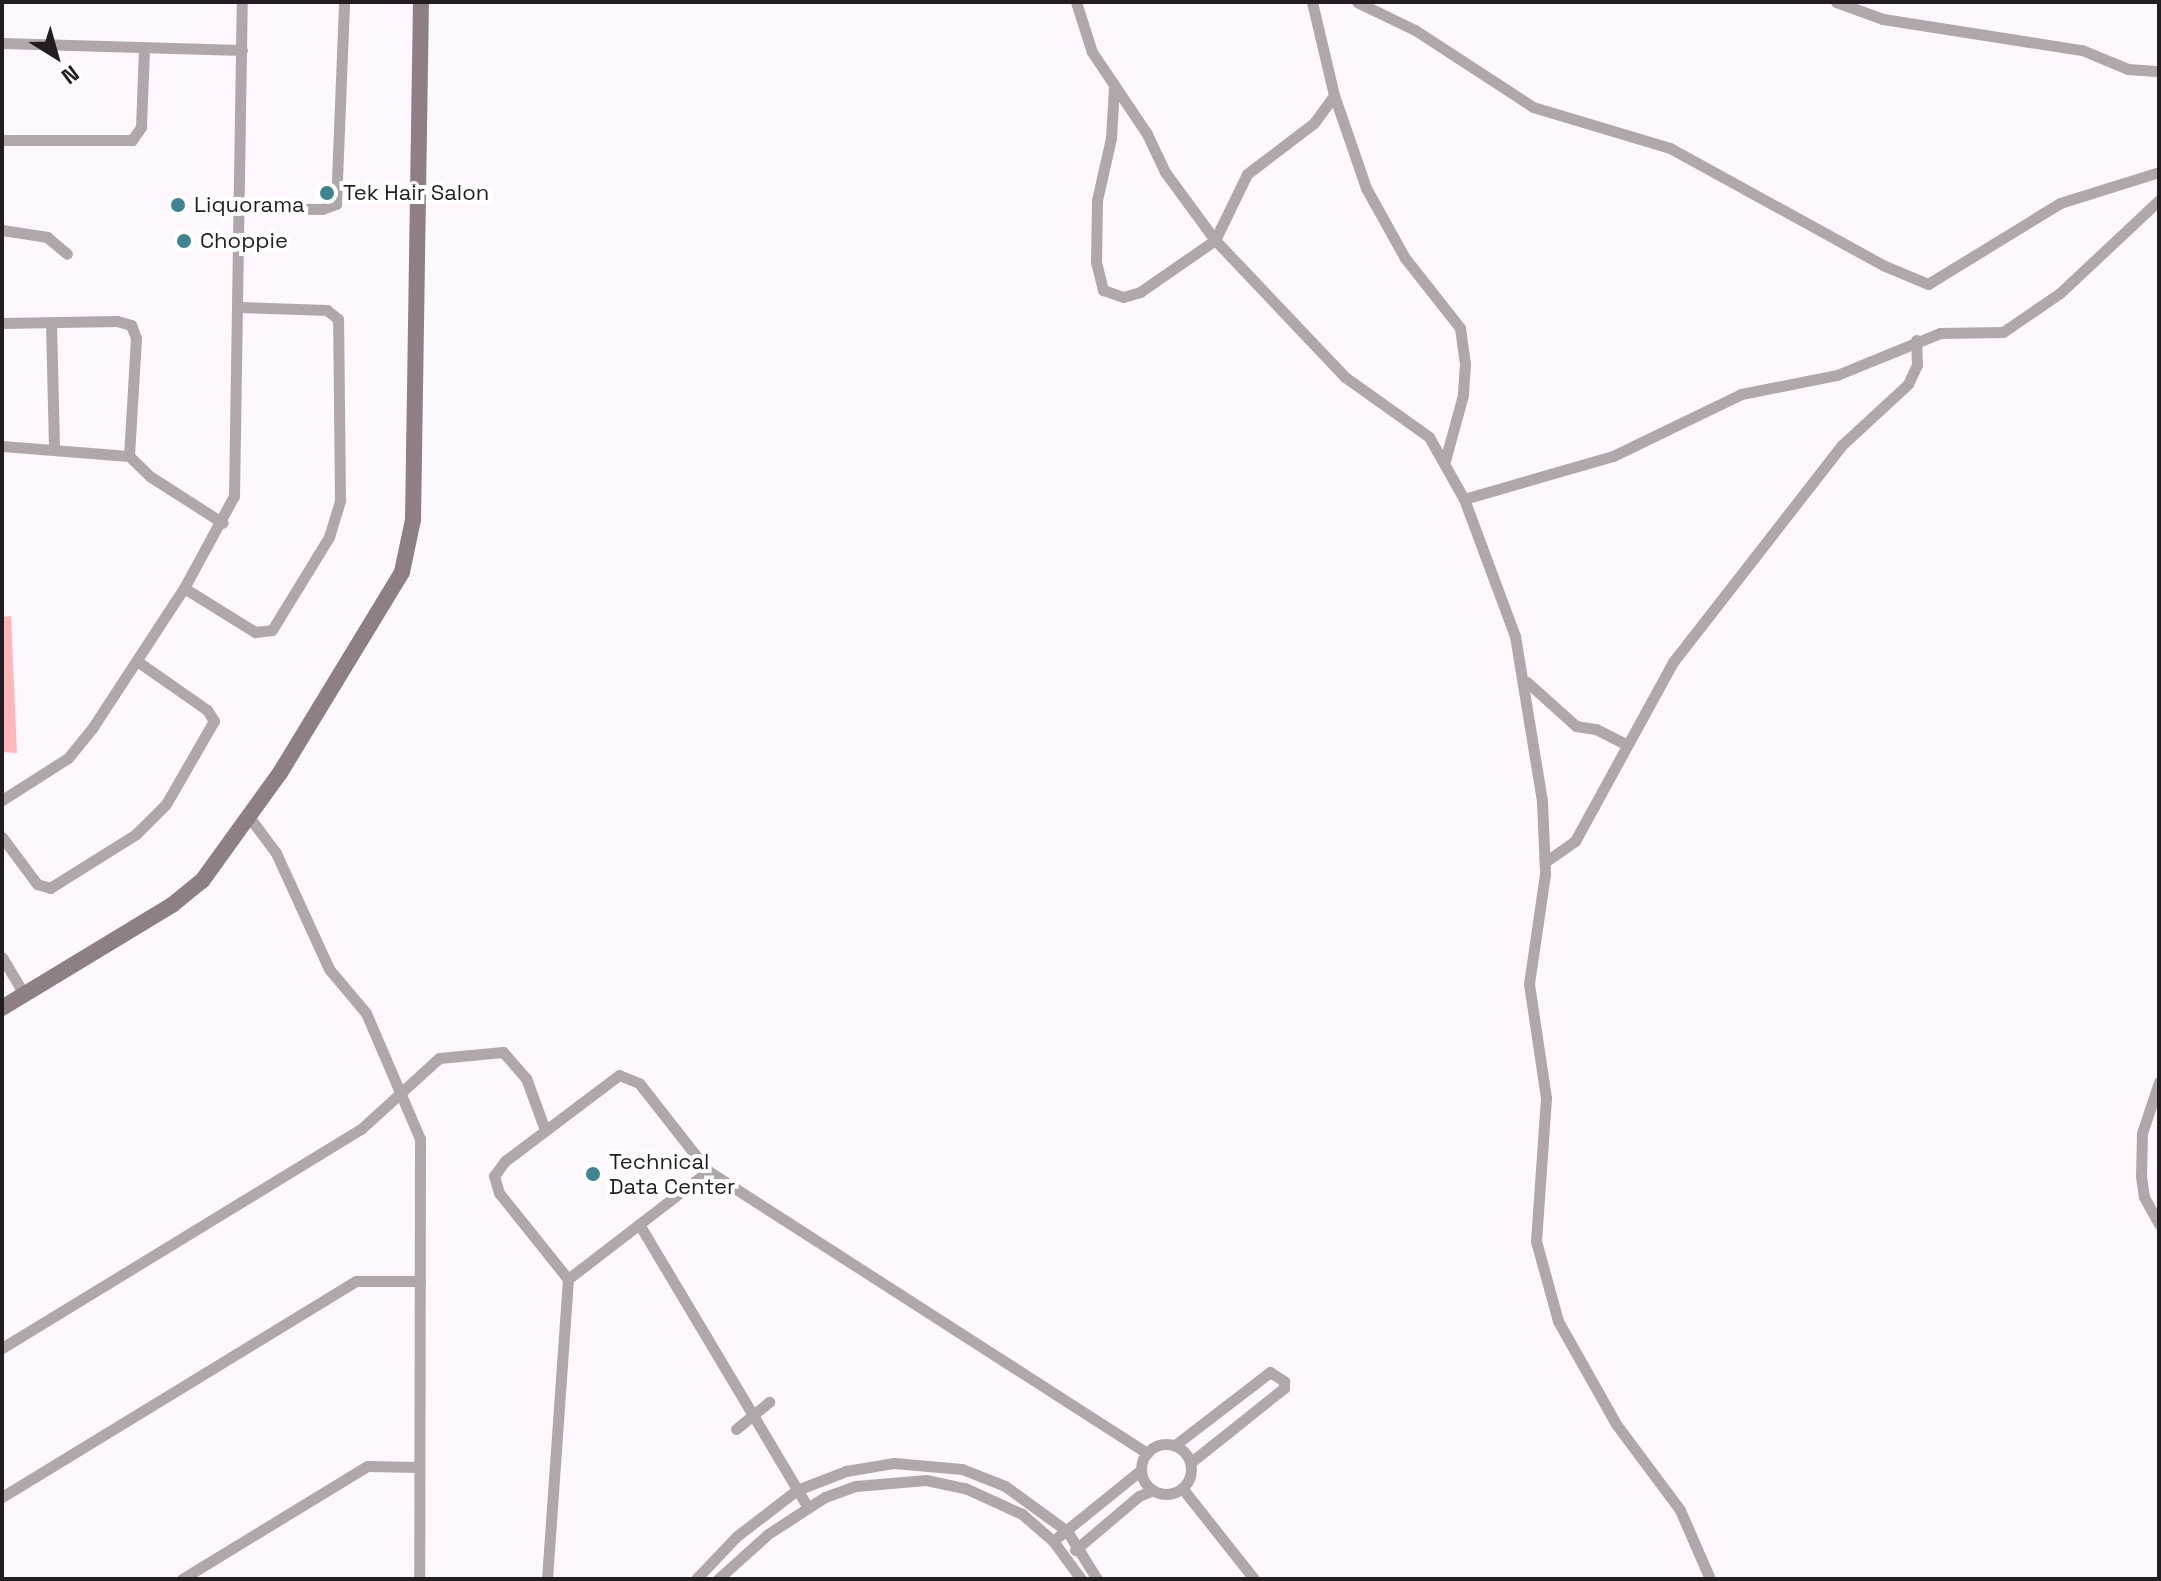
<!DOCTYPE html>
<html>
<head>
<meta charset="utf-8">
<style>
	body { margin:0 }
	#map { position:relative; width:2161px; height:1581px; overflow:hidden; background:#fef8fe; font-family:"Space Grotesk",sans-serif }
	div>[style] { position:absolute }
	.green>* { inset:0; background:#ffb7bb }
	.minor>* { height:11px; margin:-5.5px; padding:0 5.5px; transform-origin:5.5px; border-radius:5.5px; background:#b0a7ab }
	.minor>.ring { margin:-5.5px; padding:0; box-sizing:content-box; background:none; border:11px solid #b0a7ab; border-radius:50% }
	.secondary>* { height:16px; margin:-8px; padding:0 8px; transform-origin:8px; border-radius:8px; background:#8d7f84 }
	.dots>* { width:22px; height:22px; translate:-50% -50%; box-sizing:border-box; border:4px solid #fff; border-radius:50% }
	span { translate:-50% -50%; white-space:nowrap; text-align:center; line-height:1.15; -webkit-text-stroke:8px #fff; paint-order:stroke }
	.poi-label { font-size:22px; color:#231d22 }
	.left { translate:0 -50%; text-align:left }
	.frame { position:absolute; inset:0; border:4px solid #231d22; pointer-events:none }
	.north { position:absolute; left:16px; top:16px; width:80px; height:80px; -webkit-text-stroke:6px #fff; paint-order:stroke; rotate:143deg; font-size:22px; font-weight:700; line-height:32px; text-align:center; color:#231d22 }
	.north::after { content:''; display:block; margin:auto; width:28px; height:36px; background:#231d22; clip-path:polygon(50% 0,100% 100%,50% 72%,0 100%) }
</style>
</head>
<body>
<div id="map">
	<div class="green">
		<i style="clip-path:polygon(11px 616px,17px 753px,2px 752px,2px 617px)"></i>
	</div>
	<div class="minor">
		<i style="left:1076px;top:2px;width:52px;rotate:72.3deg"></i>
		<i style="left:1092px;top:52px;width:99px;rotate:56.1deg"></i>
		<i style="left:1147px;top:134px;width:42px;rotate:64.7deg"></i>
		<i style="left:1165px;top:172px;width:84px;rotate:53.7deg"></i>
		<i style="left:1215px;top:240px;width:189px;rotate:46.5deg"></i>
		<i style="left:1345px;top:377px;width:103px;rotate:35.5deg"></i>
		<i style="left:1429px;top:437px;width:71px;rotate:60.6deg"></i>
		<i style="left:1464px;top:499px;width:146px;rotate:69.6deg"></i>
		<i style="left:1515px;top:636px;width:167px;rotate:80.7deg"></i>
		<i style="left:1542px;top:801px;width:73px;rotate:87.6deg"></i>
		<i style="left:1545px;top:874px;width:111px;rotate:98.3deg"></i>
		<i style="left:1529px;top:984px;width:115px;rotate:81.5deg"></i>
		<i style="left:1546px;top:1098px;width:143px;rotate:94deg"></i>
		<i style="left:1536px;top:1241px;width:83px;rotate:74.6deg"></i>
		<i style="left:1558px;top:1321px;width:118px;rotate:60.6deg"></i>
		<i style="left:1616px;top:1424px;width:107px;rotate:53.3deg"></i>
		<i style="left:1680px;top:1510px;width:75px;rotate:66.5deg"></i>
		<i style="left:1312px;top:2px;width:96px;rotate:76.7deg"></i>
		<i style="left:1334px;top:95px;width:98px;rotate:71deg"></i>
		<i style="left:1366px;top:188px;width:80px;rotate:60.9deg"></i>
		<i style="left:1405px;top:258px;width:89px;rotate:51.8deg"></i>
		<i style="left:1460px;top:328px;width:36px;rotate:82deg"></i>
		<i style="left:1465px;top:364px;width:31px;rotate:94deg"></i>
		<i style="left:1463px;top:395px;width:68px;rotate:105.3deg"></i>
		<i style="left:1357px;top:2px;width:64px;rotate:25.8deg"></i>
		<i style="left:1415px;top:30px;width:141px;rotate:33.1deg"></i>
		<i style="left:1533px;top:107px;width:143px;rotate:16.7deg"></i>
		<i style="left:1670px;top:148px;width:245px;rotate:28.8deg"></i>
		<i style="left:1885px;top:266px;width:47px;rotate:22.7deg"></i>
		<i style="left:1928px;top:284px;width:155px;rotate:-31.5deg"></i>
		<i style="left:2060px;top:203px;width:104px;rotate:-17.4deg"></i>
		<i style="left:1836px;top:2px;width:50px;rotate:19.9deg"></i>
		<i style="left:1883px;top:19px;width:201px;rotate:8.9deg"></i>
		<i style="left:2082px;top:50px;width:50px;rotate:22.4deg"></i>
		<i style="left:2128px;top:69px;width:31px;rotate:4deg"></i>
		<i style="left:2px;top:43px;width:240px;rotate:1.7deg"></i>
		<i style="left:1114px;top:87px;width:51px;rotate:93.4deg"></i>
		<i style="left:1111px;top:138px;width:64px;rotate:102.7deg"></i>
		<i style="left:1097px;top:200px;width:62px;rotate:90.9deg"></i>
		<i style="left:1096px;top:262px;width:29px;rotate:76deg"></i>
		<i style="left:1103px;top:290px;width:21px;rotate:19deg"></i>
		<i style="left:1123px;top:297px;width:18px;rotate:-16deg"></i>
		<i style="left:1140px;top:292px;width:91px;rotate:-34.7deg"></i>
		<i style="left:1215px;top:240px;width:73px;rotate:-64.1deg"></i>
		<i style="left:1247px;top:174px;width:84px;rotate:-37.3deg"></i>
		<i style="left:1314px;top:123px;width:34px;rotate:-54deg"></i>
		<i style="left:2px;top:140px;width:130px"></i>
		<i style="left:132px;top:140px;width:16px;rotate:-55deg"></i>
		<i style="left:141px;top:127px;width:79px;rotate:-87.8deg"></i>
		<i style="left:240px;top:208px;width:82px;rotate:0.7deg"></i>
		<i style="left:322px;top:209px;width:15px;rotate:-20deg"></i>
		<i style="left:336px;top:204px;width:202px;rotate:-87.7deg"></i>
		<i style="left:2px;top:230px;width:46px;rotate:8.8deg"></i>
		<i style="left:47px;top:237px;width:26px;rotate:40deg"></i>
		<i style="left:2px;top:323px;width:115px;rotate:-1deg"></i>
		<i style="left:117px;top:321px;width:15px;rotate:16deg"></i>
		<i style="left:131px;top:325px;width:14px;rotate:69deg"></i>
		<i style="left:136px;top:338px;width:118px;rotate:93.4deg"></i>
		<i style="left:51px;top:324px;width:124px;rotate:88.6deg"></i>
		<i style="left:2px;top:446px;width:127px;rotate:4.5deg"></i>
		<i style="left:129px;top:456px;width:30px;rotate:44deg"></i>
		<i style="left:151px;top:477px;width:85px;rotate:32.6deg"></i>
		<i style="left:1464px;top:499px;width:155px;rotate:-16.1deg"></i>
		<i style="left:1613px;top:456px;width:142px;rotate:-25.8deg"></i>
		<i style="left:1741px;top:394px;width:98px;rotate:-11.2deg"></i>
		<i style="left:1837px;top:375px;width:111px;rotate:-22.2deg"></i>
		<i style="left:1940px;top:333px;width:63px;rotate:-0.9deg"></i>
		<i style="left:2003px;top:332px;width:69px;rotate:-34.4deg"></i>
		<i style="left:2060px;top:293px;width:136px;rotate:-43.2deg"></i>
		<i style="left:184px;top:588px;width:84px;rotate:31.8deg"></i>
		<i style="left:255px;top:632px;width:17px;rotate:-7deg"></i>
		<i style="left:272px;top:630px;width:109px;rotate:-58.5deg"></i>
		<i style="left:329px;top:537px;width:39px;rotate:-73deg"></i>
		<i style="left:340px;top:500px;width:181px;rotate:-90.6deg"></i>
		<i style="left:338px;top:319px;width:14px;rotate:-141deg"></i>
		<i style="left:327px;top:310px;width:87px;rotate:-178deg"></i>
		<i style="left:1527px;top:682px;width:66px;rotate:41.9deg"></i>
		<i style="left:1576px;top:726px;width:20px;rotate:9deg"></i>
		<i style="left:1596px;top:729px;width:33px;rotate:27deg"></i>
		<i style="left:2px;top:800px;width:78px;rotate:-32.5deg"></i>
		<i style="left:68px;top:758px;width:40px;rotate:-51deg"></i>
		<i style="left:93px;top:727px;width:166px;rotate:-56.8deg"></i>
		<i style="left:184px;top:588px;width:105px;rotate:-61.5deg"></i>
		<i style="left:234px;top:496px;width:494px;rotate:-89.1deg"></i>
		<i style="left:250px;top:818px;width:44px;rotate:53.4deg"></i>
		<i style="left:276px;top:853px;width:128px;rotate:65.4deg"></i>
		<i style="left:329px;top:969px;width:57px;rotate:49.9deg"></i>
		<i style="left:366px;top:1013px;width:137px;rotate:66.8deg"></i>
		<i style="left:420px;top:1139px;width:440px;rotate:90.1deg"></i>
		<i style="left:2px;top:837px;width:59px;rotate:53.3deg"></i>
		<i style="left:37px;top:884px;width:14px;rotate:17deg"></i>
		<i style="left:50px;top:888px;width:102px;rotate:-32.1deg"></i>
		<i style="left:136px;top:834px;width:42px;rotate:-45deg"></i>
		<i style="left:166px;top:804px;width:96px;rotate:-60deg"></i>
		<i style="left:214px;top:721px;width:13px;rotate:-122deg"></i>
		<i style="left:207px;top:710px;width:85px;rotate:-145deg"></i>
		<i style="left:1545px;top:862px;width:37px;rotate:-35deg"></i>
		<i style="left:1575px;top:841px;width:204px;rotate:-61.3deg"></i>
		<i style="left:1673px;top:662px;width:275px;rotate:-52.1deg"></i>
		<i style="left:1842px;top:445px;width:90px;rotate:-42.7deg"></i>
		<i style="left:1908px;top:384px;width:21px;rotate:-65deg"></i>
		<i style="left:1917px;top:365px;width:25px;rotate:-92deg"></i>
		<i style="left:2px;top:957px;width:43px;rotate:59.3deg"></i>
		<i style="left:2159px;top:1082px;width:54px;rotate:108.4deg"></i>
		<i style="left:2142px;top:1133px;width:43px;rotate:91.3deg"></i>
		<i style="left:2141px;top:1176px;width:21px;rotate:82deg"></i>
		<i style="left:2144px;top:1197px;width:31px;rotate:61deg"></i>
		<i style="left:639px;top:1224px;width:330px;rotate:59.2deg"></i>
		<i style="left:568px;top:1279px;width:177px;rotate:-37.6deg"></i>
		<i style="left:2px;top:1348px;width:421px;rotate:-31.4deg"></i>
		<i style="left:361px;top:1129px;width:105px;rotate:-42.3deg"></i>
		<i style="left:439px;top:1058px;width:64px;rotate:-5.4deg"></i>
		<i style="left:503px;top:1052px;width:35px;rotate:49deg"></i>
		<i style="left:526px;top:1078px;width:55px;rotate:69.9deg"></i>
		<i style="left:736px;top:1429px;width:43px;rotate:-39.3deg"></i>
		<i class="ring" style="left:1141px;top:1444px;width:39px;height:39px"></i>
		<i style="left:1175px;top:1445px;width:120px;rotate:-37.5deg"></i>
		<i style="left:1270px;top:1372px;width:17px;rotate:33deg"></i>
		<i style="left:1284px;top:1381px;width:7px;rotate:90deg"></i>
		<i style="left:1284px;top:1388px;width:120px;rotate:141.4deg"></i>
		<i style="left:1182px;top:1488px;width:116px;rotate:51.6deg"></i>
		<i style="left:2px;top:1497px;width:415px;rotate:-31.4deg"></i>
		<i style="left:356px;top:1281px;width:64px"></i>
		<i style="left:1053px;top:1541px;width:113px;rotate:-38.9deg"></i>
		<i style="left:1075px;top:1550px;width:84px;rotate:-40.2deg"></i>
		<i style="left:1139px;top:1496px;width:15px;rotate:-23deg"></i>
		<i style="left:182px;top:1579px;width:217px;rotate:-31.4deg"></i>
		<i style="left:367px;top:1466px;width:51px;rotate:1.1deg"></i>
		<i style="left:547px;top:1579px;width:301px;rotate:-86deg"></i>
		<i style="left:568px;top:1279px;width:110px;rotate:-128.7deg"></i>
		<i style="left:499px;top:1193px;width:18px;rotate:-106deg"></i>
		<i style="left:494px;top:1176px;width:19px;rotate:-54deg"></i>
		<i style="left:505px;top:1161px;width:143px;rotate:-37deg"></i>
		<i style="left:619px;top:1075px;width:22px;rotate:22deg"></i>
		<i style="left:639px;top:1083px;width:112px;rotate:51.9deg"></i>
		<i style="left:708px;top:1171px;width:522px;rotate:32.72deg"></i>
		<i style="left:696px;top:1579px;width:59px;rotate:-46.4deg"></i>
		<i style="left:737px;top:1536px;width:76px;rotate:-37.5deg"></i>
		<i style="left:797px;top:1490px;width:53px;rotate:-21.2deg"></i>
		<i style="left:846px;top:1471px;width:49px;rotate:-9.5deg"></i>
		<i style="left:894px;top:1463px;width:68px;rotate:5deg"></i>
		<i style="left:962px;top:1469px;width:46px;rotate:21.6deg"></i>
		<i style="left:1005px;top:1486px;width:77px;rotate:36deg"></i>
		<i style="left:1067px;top:1531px;width:57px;rotate:58deg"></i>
		<i style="left:718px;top:1579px;width:67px;rotate:-42deg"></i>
		<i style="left:768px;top:1534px;width:68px;rotate:-33deg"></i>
		<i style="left:825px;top:1497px;width:33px;rotate:-20deg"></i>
		<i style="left:856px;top:1486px;width:70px;rotate:-4.9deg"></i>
		<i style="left:926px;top:1480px;width:40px;rotate:12deg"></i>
		<i style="left:965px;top:1488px;width:63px;rotate:24.5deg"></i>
		<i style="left:1022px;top:1514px;width:41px;rotate:41.1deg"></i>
		<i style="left:1053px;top:1541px;width:47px;rotate:53.6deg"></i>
	</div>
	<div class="secondary">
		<i style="left:2px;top:1008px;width:199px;rotate:-31.2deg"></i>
		<i style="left:172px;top:905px;width:38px;rotate:-39deg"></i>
		<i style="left:202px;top:881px;width:133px;rotate:-54.2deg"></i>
		<i style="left:280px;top:773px;width:235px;rotate:-58.7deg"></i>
		<i style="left:402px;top:572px;width:53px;rotate:-78.1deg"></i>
		<i style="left:413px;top:520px;width:518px;rotate:-89.12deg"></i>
	</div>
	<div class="dots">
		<i style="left:327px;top:193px;background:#3f8392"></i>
		<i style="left:178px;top:205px;background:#3f8392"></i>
		<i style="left:184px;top:241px;background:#3f8392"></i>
		<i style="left:593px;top:1174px;background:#3f8392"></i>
	</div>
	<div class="poi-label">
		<span class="left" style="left:343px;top:193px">Tek Hair Salon</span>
		<span class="left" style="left:194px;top:205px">Liquorama</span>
		<span class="left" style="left:200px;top:241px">Choppie</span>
		<span class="left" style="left:609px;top:1174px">Technical<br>Data Center</span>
	</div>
	<div class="frame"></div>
	<div class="north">N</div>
</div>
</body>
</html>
